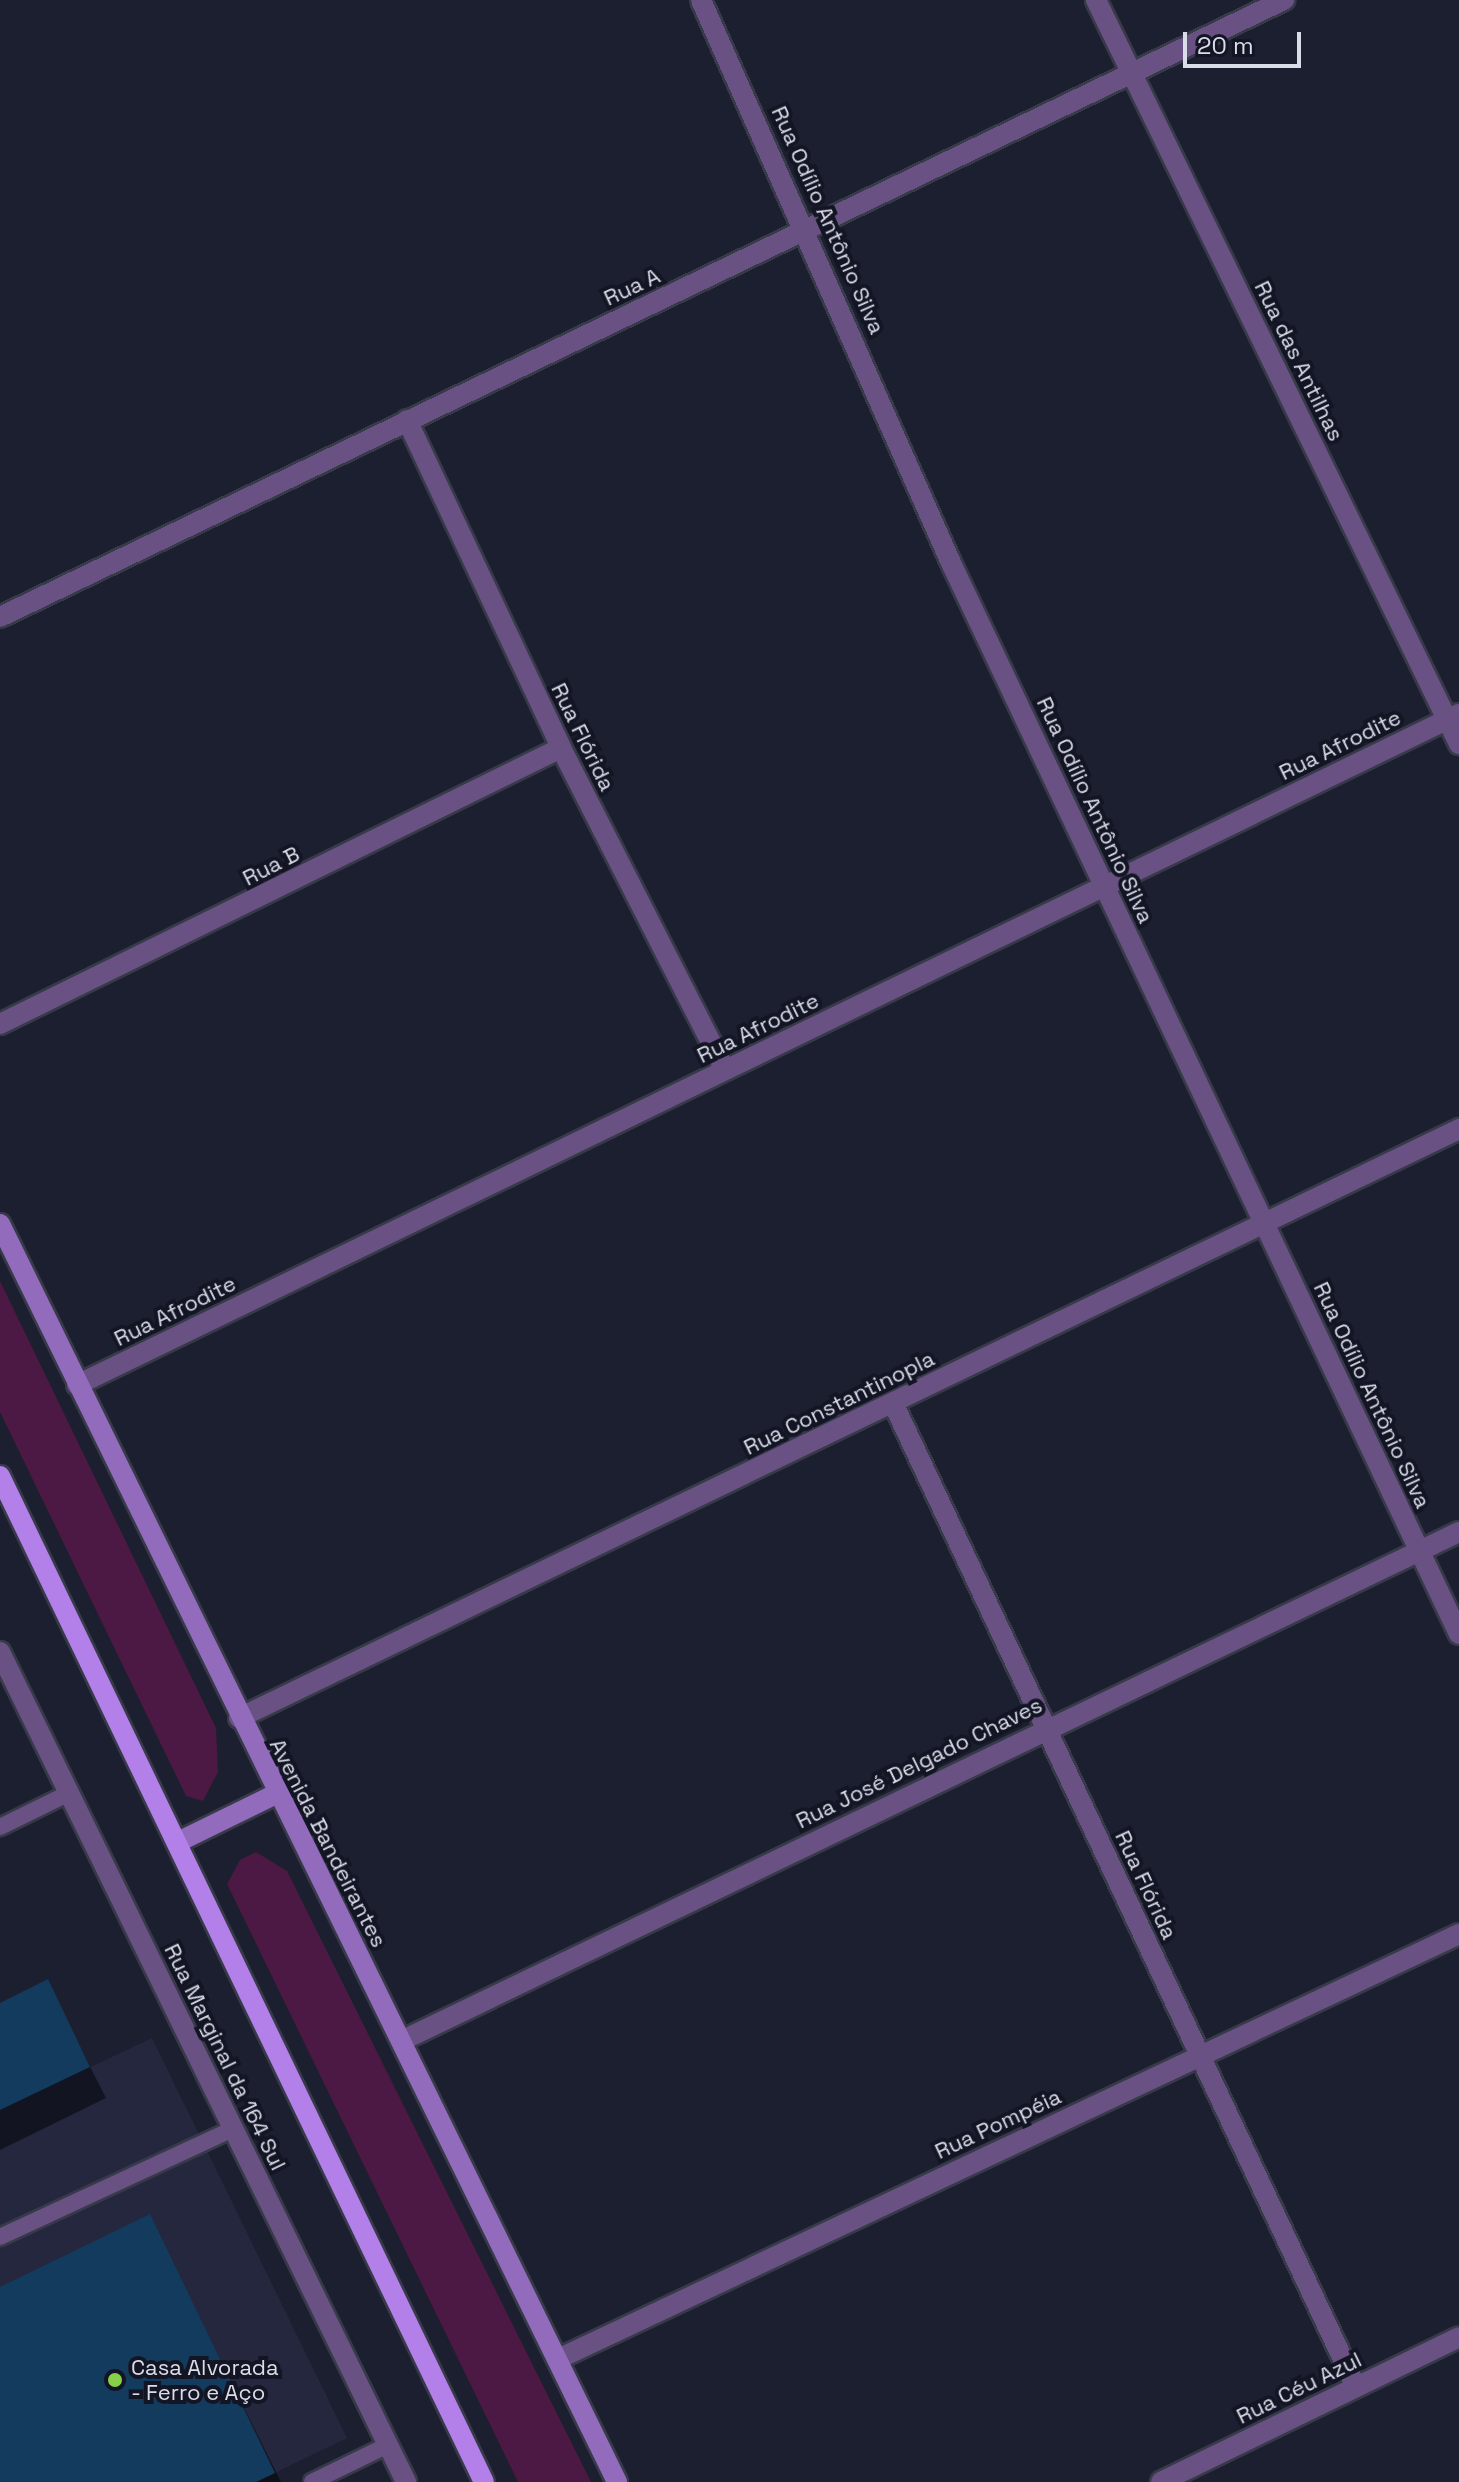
<!DOCTYPE html>
<html>
<head>
<meta charset="utf-8">
<style>
	body { margin:0 }
	#map { position:relative; width:1459px; height:2482px; overflow:hidden; background:#1c1f2f; font-family:"Space Grotesk",sans-serif }
	div>[style] { position:absolute }
	.built>* { inset:0; background:#24273e }
	.green>* { inset:0; background:#4b1943 }
	.shadow>* { inset:0; background:#0007 }
	.building>* { inset:0; background:#133b5d }
	.roads { filter:drop-shadow(2px 0 #373a49) drop-shadow(-2px 0 #373a49) drop-shadow(0 2px #373a49) drop-shadow(0 -2px #373a49) }
	.lane>* { height:16px; margin:-8px; padding:0 8px; transform-origin:8px; border-radius:8px; background:#695183 }
	.street>* { height:20px; margin:-10px; padding:0 10px; transform-origin:10px; border-radius:10px; background:#695183 }
	.secondary>* { height:20px; margin:-10px; padding:0 10px; transform-origin:10px; border-radius:10px; background:#936bbc }
	.primary>* { height:20px; margin:-10px; padding:0 10px; transform-origin:10px; border-radius:10px; background:#b37fe8 }
	.dots>* { width:22px; height:22px; translate:-50% -50%; box-sizing:border-box; border:4px solid #131525; border-radius:50% }
	span { translate:-50% -50%; white-space:nowrap; text-align:center; line-height:1.15; -webkit-text-stroke:8px #131525; paint-order:stroke }
	.street-label { font-size:22px; color:#dadde8 }
	.poi-label { font-size:22px; color:#dadde8 }
	.left { translate:0 -50%; text-align:left }
	.scale { position:absolute; left:1183px; top:32px; width:118px; height:36px; box-sizing:border-box; border:4px solid #dadde8; border-top:0; padding-left:10px; font-size:24px; line-height:28px; white-space:nowrap; color:#dadde8; -webkit-text-stroke:6px #131525; paint-order:stroke }
</style>
</head>
<body>
<div id="map">
	<div class="built">
		<i style="clip-path:polygon(152px 2038px,347px 2438px,256px 2482px,0 2482px,0 2110px)"></i>
	</div>
	<div class="green">
		<i style="clip-path:polygon(0 1281px,216px 1728px,218px 1772px,203px 1801px,186px 1796px,0 1412px)"></i>
		<i style="clip-path:polygon(256px 1852px,287px 1871px,591px 2482px,518px 2482px,227px 1884px,240px 1860px)"></i>
	</div>
	<div class="shadow">
		<i style="clip-path:polygon(47px 1982px,106px 2098px,0 2150px,0 2005px)"></i>
		<i style="clip-path:polygon(149px 2217px,281px 2482px,0 2482px,0 2289px)"></i>
	</div>
	<div class="building">
		<i style="clip-path:polygon(48px 1979px,90px 2067px,0 2110px,0 2003px)"></i>
		<i style="clip-path:polygon(150px 2214px,275px 2473px,256px 2482px,0 2482px,0 2287px)"></i>
	</div>
	<div class="roads">
		<div class="lane">
			<i style="left:0;top:1827px;width:77px;rotate:-26.2deg"></i>
			<i style="left:0;top:2237px;width:257px;rotate:-24.9deg"></i>
			<i style="left:312px;top:2482px;width:85px;rotate:-26deg"></i>
		</div>
		<div class="street">
			<i style="left:701px;top:0;width:618px;rotate:66.05deg"></i>
			<i style="left:952px;top:565px;width:1183px;rotate:64.63deg"></i>
			<i style="left:1096px;top:0;width:828px;rotate:63.99deg"></i>
			<i style="left:407px;top:420px;width:362px;rotate:64.8deg"></i>
			<i style="left:561px;top:748px;width:361px;rotate:63deg"></i>
			<i style="left:0;top:617px;width:1425px;rotate:-25.67deg"></i>
			<i style="left:0;top:1024px;width:625px;rotate:-26.2deg"></i>
			<i style="left:77px;top:1385px;width:1536px;rotate:-25.9deg"></i>
			<i style="left:893px;top:1403px;width:1087px;rotate:64.8deg"></i>
			<i style="left:0;top:1652px;width:924px;rotate:63.93deg"></i>
			<i style="left:239px;top:1718px;width:1355px;rotate:-25.77deg"></i>
			<i style="left:401px;top:2041px;width:1174px;rotate:-25.69deg"></i>
			<i style="left:558px;top:2359px;width:996px;rotate:-25.25deg"></i>
			<i style="left:1161px;top:2482px;width:331px;rotate:-25.9deg"></i>
		</div>
		<div class="secondary">
			<i style="left:0;top:1224px;width:1401px;rotate:63.87deg"></i>
			<i style="left:178px;top:1842px;width:109px;rotate:-26.1deg"></i>
		</div>
		<div class="primary">
			<i style="left:0;top:1476px;width:1116px;rotate:64.31deg"></i>
		</div>
	</div>
	<div class="dots">
		<i style="left:115px;top:2380px;background:#88cf4a"></i>
	</div>
	<div class="street-label">
		<span style="left:828px;top:220px;rotate:66deg">Rua Odílio Antônio Silva</span>
		<span style="left:632px;top:287px;rotate:-25deg">Rua A</span>
		<span style="left:1299px;top:361px;rotate:64deg">Rua das Antilhas</span>
		<span style="left:583px;top:737px;rotate:64deg">Rua Flórida</span>
		<span style="left:1340px;top:745px;rotate:-26deg">Rua Afrodite</span>
		<span style="left:1095px;top:810px;rotate:65deg">Rua Odílio Antônio Silva</span>
		<span style="left:271px;top:866px;rotate:-27deg">Rua B</span>
		<span style="left:758px;top:1028px;rotate:-26deg">Rua Afrodite</span>
		<span style="left:175px;top:1311px;rotate:-26deg">Rua Afrodite</span>
		<span style="left:1372px;top:1395px;rotate:65deg">Rua Odílio Antônio Silva</span>
		<span style="left:839px;top:1403px;rotate:-26deg">Rua Constantinopla</span>
		<span style="left:919px;top:1763px;rotate:-26deg">Rua José Delgado Chaves</span>
		<span style="left:328px;top:1843px;rotate:63deg">Avenida Bandeirantes</span>
		<span style="left:1146px;top:1885px;rotate:65deg">Rua Flórida</span>
		<span style="left:225px;top:2057px;rotate:64deg">Rua Marginal da 164 Sul</span>
		<span style="left:998px;top:2124px;rotate:-25deg">Rua Pompéia</span>
		<span style="left:1299px;top:2388px;rotate:-26deg">Rua Céu Azul</span>
	</div>
	<div class="poi-label">
		<span class="left" style="left:131px;top:2380px">Casa Alvorada<br>- Ferro e Aço</span>
	</div>
	<div class="scale">20 m</div>
</div>
</body>
</html>
